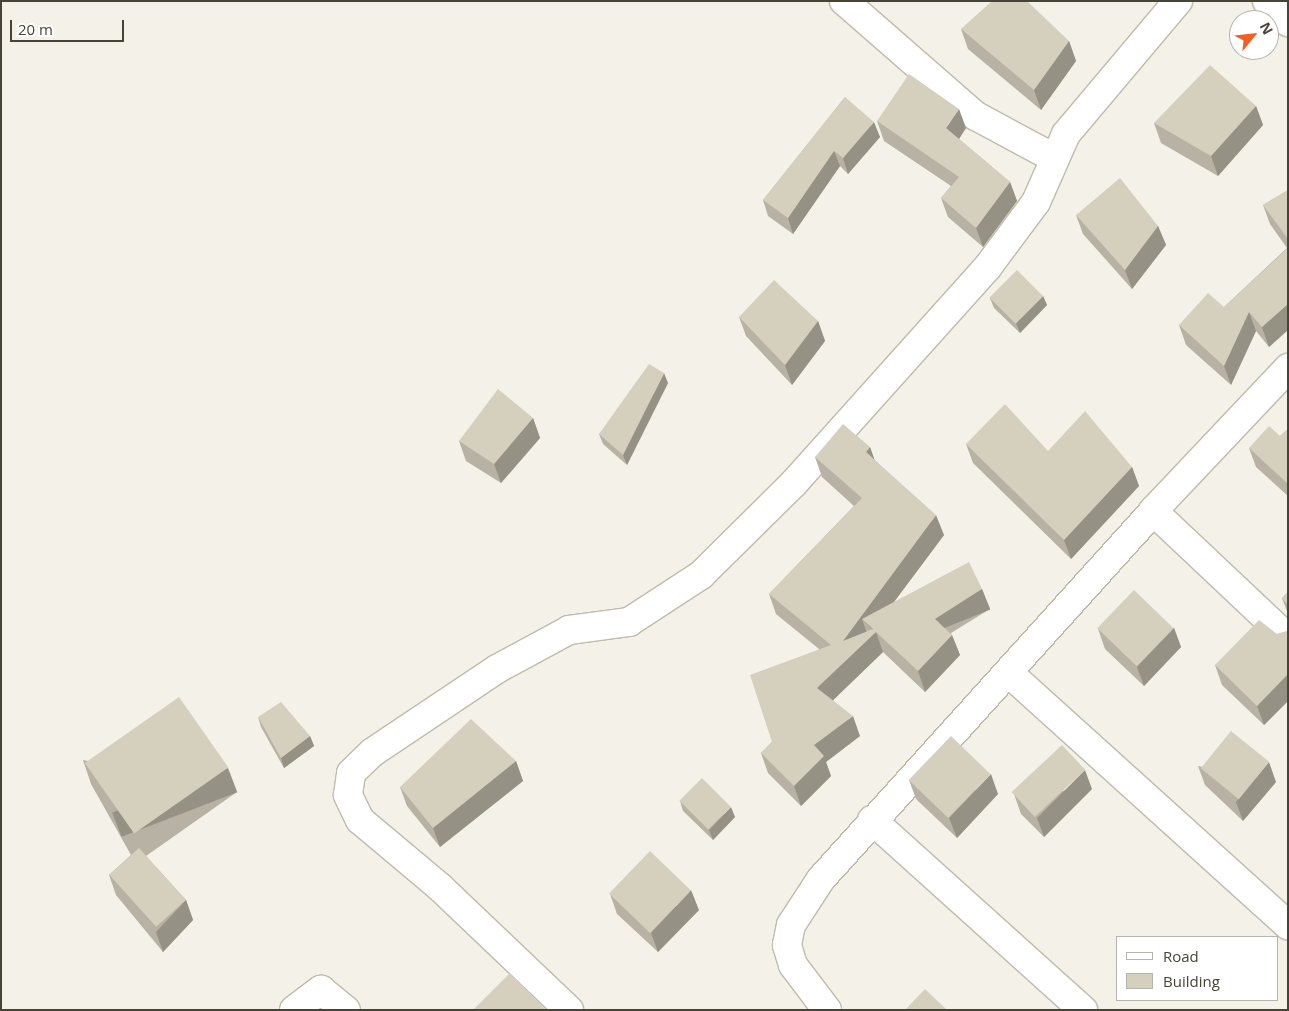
<!DOCTYPE html>
<html>
<head>
<meta charset="utf-8">
<style>
	body { margin:0 }
	#map { position:relative; width:1289px; height:1011px; overflow:hidden; background:#f4f2e8; font-family:"Open Sans",sans-serif }
	div>[style] { position:absolute }
	.roads { filter:drop-shadow(1px 0 #bfbbab) drop-shadow(-1px 0 #bfbbab) drop-shadow(0 1px #bfbbab) drop-shadow(0 -1px #bfbbab) }
	.minor>* { height:28px; margin:-14px; padding:0 14px; transform-origin:14px; border-radius:14px; background:#fff }
	.wall>* { inset:0; background:#b7b2a3 }
	.shaded-wall>* { inset:0; background:#959185; transform-origin:0 0 }
	.building>* { inset:0; background:#d5cfbe; transform-origin:0 0 }
	span { translate:-50% -50%; white-space:nowrap; text-align:center; line-height:1.15; -webkit-text-stroke:4px #fff; paint-order:stroke }
	.frame { position:absolute; inset:0; border:2px solid #474337; pointer-events:none }
	.legend { position:absolute; left:1116px; top:936px; width:162px; height:65px; box-sizing:border-box; background:#fff; border:1px solid #b5b4af; margin:0; padding:6px 9px; list-style:none; font-size:15px; color:#474337 }
	.legend li { display:flex; align-items:center; gap:10px; height:25px }
	.legend b { width:25px; border:1px solid #b5b4af }
	.north { position:absolute; left:1229px; top:10px; width:50px; height:50px; box-sizing:border-box; background:#fff; border:1px solid #b5b4af; border-radius:50%; rotate:62deg; font-size:14px; font-weight:700; line-height:20px; text-align:center; color:#474337 }
	.north::after { content:''; display:block; margin:auto; width:18px; height:22px; background:#f35f20; clip-path:polygon(50% 0,100% 100%,50% 72%,0 100%) }
	.scale { position:absolute; left:10px; top:20px; width:114px; height:22px; box-sizing:border-box; border:2px solid #474337; border-top:0; padding-left:6px; font-size:15px; line-height:18px; white-space:nowrap; color:#474337; -webkit-text-stroke:4px #fff; paint-order:stroke }
</style>
</head>
<body>
<div id="map">
	<div class="roads">
		<div class="minor">
			<i style="left:844px;top:1px;width:175px;rotate:41.1deg"></i>
			<i style="left:976px;top:116px;width:89px;rotate:28.3deg"></i>
			<i style="left:1267px;top:1px;width:30px;rotate:45deg"></i>
			<i style="left:1153px;top:511px;width:197px;rotate:-46.6deg"></i>
			<i style="left:1010px;top:674px;width:375px;rotate:42.1deg"></i>
			<i style="left:872px;top:820px;width:284px;rotate:42deg"></i>
			<i style="left:294px;top:1010px;width:34px;rotate:-37deg"></i>
			<i style="left:321px;top:990px;width:32px;rotate:39deg"></i>
			<i style="left:569px;top:1010px;width:177px;rotate:-136.4deg"></i>
			<i style="left:441px;top:888px;width:106px;rotate:-140deg"></i>
			<i style="left:360px;top:820px;width:28px;rotate:-116deg"></i>
			<i style="left:348px;top:795px;width:22px;rotate:-82deg"></i>
			<i style="left:351px;top:773px;width:30px;rotate:-44deg"></i>
			<i style="left:373px;top:752px;width:149px;rotate:-33.8deg"></i>
			<i style="left:497px;top:669px;width:82px;rotate:-28.4deg"></i>
			<i style="left:569px;top:630px;width:61px;rotate:-7.6deg"></i>
			<i style="left:629px;top:622px;width:86px;rotate:-33.1deg"></i>
			<i style="left:701px;top:575px;width:131px;rotate:-44.7deg"></i>
			<i style="left:794px;top:483px;width:289px;rotate:-48.1deg"></i>
			<i style="left:987px;top:268px;width:82px;rotate:-53.4deg"></i>
			<i style="left:1036px;top:202px;width:74px;rotate:-66.2deg"></i>
			<i style="left:1066px;top:134px;width:174px;rotate:-49.9deg"></i>
			<i style="left:827px;top:1010px;width:56px;rotate:-127.1deg"></i>
			<i style="left:793px;top:965px;width:21px;rotate:-107deg"></i>
			<i style="left:787px;top:945px;width:20px;rotate:-79deg"></i>
			<i style="left:791px;top:925px;width:55px;rotate:-56.9deg"></i>
			<i style="left:821px;top:879px;width:496px;rotate:-47.9deg"></i>
			<i style="left:1153px;top:511px;width:185px;rotate:43.3deg"></i>
		</div>
	</div>
	<div class="wall">
		<i style="clip-path:polygon(961px 29px,1069px 41px,1076px 61px,1041px 110px,968px 49px)"></i>
		<i style="clip-path:polygon(845px 97px,880px 137px,848px 174px,840px 166px,793px 234px,768px 216px,763px 200px)"></i>
		<i style="clip-path:polygon(1256px 106px,1263px 125px,1218px 176px,1161px 143px,1154px 123px)"></i>
		<i style="clip-path:polygon(877px 121px,966px 128px,959px 139px,1010px 182px,1017px 201px,983px 247px,948px 217px,941px 198px,951px 186px,884px 141px)"></i>
		<i style="clip-path:polygon(1288px 190px,1288px 330px,1269px 347px,1256px 331px,1231px 385px,1186px 345px,1179px 325px,1224px 307px,1287px 248px,1270px 224px,1263px 205px)"></i>
		<i style="clip-path:polygon(1076px 215px,1158px 226px,1166px 245px,1132px 289px,1083px 234px)"></i>
		<i style="clip-path:polygon(1043px 296px,1047px 305px,1020px 333px,994px 308px,990px 298px)"></i>
		<i style="clip-path:polygon(739px 317px,818px 321px,825px 341px,792px 385px,746px 336px)"></i>
		<i style="clip-path:polygon(668px 383px,627px 465px,603px 444px,599px 434px)"></i>
		<i style="clip-path:polygon(533px 418px,540px 438px,501px 483px,466px 461px,459px 441px)"></i>
		<i style="clip-path:polygon(1288px 429px,1288px 496px,1256px 467px,1249px 448px,1280px 436px)"></i>
		<i style="clip-path:polygon(966px 444px,1048px 451px,1132px 467px,1139px 486px,1071px 559px,973px 463px)"></i>
		<i style="clip-path:polygon(870px 447px,874px 459px,944px 535px,894px 602px,982px 589px,990px 609px,951px 633px,960px 655px,925px 692px,883px 652px,833px 700px,860px 736px,826px 762px,831px 776px,801px 806px,768px 773px,761px 753px,772px 742px,819px 649px,776px 614px,769px 594px,854px 506px,822px 477px,815px 457px)"></i>
		<i style="clip-path:polygon(1288px 592px,1288px 614px,1282px 598px)"></i>
		<i style="clip-path:polygon(1174px 628px,1181px 647px,1144px 686px,1105px 649px,1098px 629px)"></i>
		<i style="clip-path:polygon(1288px 631px,1288px 701px,1264px 725px,1222px 685px,1215px 665px,1277px 634px)"></i>
		<i style="clip-path:polygon(258px 717px,310px 736px,314px 746px,284px 768px,261px 727px)"></i>
		<i style="clip-path:polygon(83px 760px,237px 792px,146px 856px,186px 900px,193px 920px,163px 952px,116px 895px,109px 875px,131px 855px,91px 784px)"></i>
		<i style="clip-path:polygon(516px 761px,523px 781px,440px 847px,407px 806px,400px 787px)"></i>
		<i style="clip-path:polygon(1198px 766px,1276px 782px,1243px 821px,1205px 785px)"></i>
		<i style="clip-path:polygon(909px 780px,998px 794px,957px 838px,916px 799px)"></i>
		<i style="clip-path:polygon(1092px 789px,1044px 837px,1021px 814px,1014px 794px)"></i>
		<i style="clip-path:polygon(680px 801px,735px 817px,713px 840px,683px 811px)"></i>
		<i style="clip-path:polygon(610px 894px,699px 910px,658px 952px,617px 914px)"></i>
	</div>
	<div class="shaded-wall">
		<i style="clip-path:polygon(1069px 41px,1076px 61px,1041px 110px,1034px 90px)"></i>
		<i style="clip-path:polygon(1256px 106px,1263px 125px,1218px 176px,1211px 156px)"></i>
		<i style="clip-path:polygon(959px 109px,966px 128px,953px 148px,946px 128px)"></i>
		<i style="clip-path:polygon(874px 122px,880px 137px,848px 174px,843px 158px)"></i>
		<i style="clip-path:polygon(834px 151px,840px 166px,793px 234px,788px 218px)"></i>
		<i style="clip-path:polygon(1010px 182px,1017px 201px,983px 247px,976px 228px)"></i>
		<i style="clip-path:polygon(1158px 226px,1166px 245px,1132px 289px,1125px 270px)"></i>
		<i style="clip-path:polygon(1043px 296px,1047px 305px,1020px 333px,1016px 323px)"></i>
		<i style="clip-path:polygon(1288px 304px,1288px 330px,1269px 347px,1262px 327px)"></i>
		<i style="clip-path:polygon(1249px 312px,1256px 331px,1231px 385px,1224px 366px)"></i>
		<i style="clip-path:polygon(818px 321px,825px 341px,792px 385px,785px 365px)"></i>
		<i style="clip-path:polygon(664px 373px,668px 383px,627px 465px,623px 455px)"></i>
		<i style="clip-path:polygon(533px 418px,540px 438px,501px 483px,494px 464px)"></i>
		<i style="clip-path:polygon(870px 447px,877px 467px,866px 452px)"></i>
		<i style="clip-path:polygon(1132px 467px,1139px 486px,1071px 559px,1064px 540px)"></i>
		<i style="clip-path:polygon(936px 515px,944px 535px,873px 630px,862px 619px,868px 636px,876px 632px,883px 652px,825px 708px,817px 688px,843px 641px)"></i>
		<i style="left:982px;top:589px;width:22px;height:56px;rotate:68deg"></i>
		<i style="clip-path:polygon(1174px 628px,1181px 647px,1144px 686px,1137px 667px)"></i>
		<i style="clip-path:polygon(952px 635px,960px 655px,925px 692px,918px 671px)"></i>
		<i style="clip-path:polygon(1288px 674px,1288px 701px,1264px 725px,1257px 706px)"></i>
		<i style="clip-path:polygon(853px 716px,860px 736px,826px 762px,831px 776px,801px 806px,794px 786px,814px 745px)"></i>
		<i style="clip-path:polygon(310px 736px,314px 746px,284px 768px,281px 758px)"></i>
		<i style="clip-path:polygon(516px 761px,523px 781px,440px 847px,433px 828px)"></i>
		<i style="clip-path:polygon(1269px 762px,1276px 782px,1243px 821px,1236px 802px)"></i>
		<i style="left:228px;top:768px;width:26px;height:124px;rotate:69deg"></i>
		<i style="clip-path:polygon(1085px 770px,1092px 789px,1044px 837px,1037px 818px)"></i>
		<i style="clip-path:polygon(991px 774px,998px 794px,957px 838px,949px 818px)"></i>
		<i style="clip-path:polygon(731px 807px,735px 817px,713px 840px,709px 830px)"></i>
		<i style="clip-path:polygon(691px 890px,699px 910px,658px 952px,651px 933px)"></i>
		<i style="clip-path:polygon(186px 900px,193px 920px,163px 952px,156px 932px)"></i>
	</div>
	<div class="building">
		<i style="clip-path:polygon(992px 1px,1027px 1px,1069px 41px,1034px 90px,961px 29px)"></i>
		<i style="clip-path:polygon(1210px 65px,1256px 106px,1211px 156px,1154px 123px)"></i>
		<i style="clip-path:polygon(909px 74px,959px 109px,946px 128px,1010px 182px,976px 228px,941px 198px,959px 177px,877px 121px)"></i>
		<i style="clip-path:polygon(845px 97px,874px 122px,843px 158px,834px 151px,788px 218px,763px 200px)"></i>
		<i style="clip-path:polygon(1120px 178px,1158px 226px,1125px 270px,1076px 215px)"></i>
		<i style="clip-path:polygon(1288px 190px,1288px 239px,1263px 205px)"></i>
		<i style="clip-path:polygon(1288px 248px,1288px 304px,1262px 327px,1249px 312px,1224px 366px,1179px 325px,1208px 293px,1224px 307px)"></i>
		<i style="left:1017px;top:270px;width:37px;height:39px;rotate:45deg"></i>
		<i style="clip-path:polygon(774px 280px,818px 321px,785px 365px,739px 317px)"></i>
		<i style="clip-path:polygon(649px 364px,664px 373px,623px 455px,599px 434px)"></i>
		<i style="clip-path:polygon(498px 389px,533px 418px,494px 464px,459px 441px)"></i>
		<i style="clip-path:polygon(1005px 404px,1048px 451px,1085px 411px,1132px 467px,1064px 540px,966px 444px)"></i>
		<i style="clip-path:polygon(843px 424px,870px 447px,866px 452px,936px 515px,843px 641px,873px 629px,862px 619px,969px 562px,982px 589px,935px 619px,952px 635px,918px 671px,876px 632px,817px 688px,853px 716px,814px 745px,824px 756px,794px 786px,761px 753px,772px 742px,750px 675px,831px 645px,769px 594px,862px 498px,815px 457px)"></i>
		<i style="clip-path:polygon(1269px 426px,1280px 436px,1288px 429px,1288px 484px,1249px 448px)"></i>
		<i style="left:1134px;top:590px;width:55px;height:53px;rotate:44deg"></i>
		<i style="clip-path:polygon(1288px 592px,1288px 605px,1282px 598px)"></i>
		<i style="clip-path:polygon(1259px 620px,1277px 634px,1288px 631px,1288px 674px,1257px 706px,1215px 665px)"></i>
		<i style="left:179px;top:697px;width:86px;height:115px;rotate:55deg"></i>
		<i style="clip-path:polygon(281px 702px,310px 736px,281px 758px,258px 717px)"></i>
		<i style="clip-path:polygon(471px 719px,516px 761px,433px 828px,400px 787px)"></i>
		<i style="left:1231px;top:731px;width:49px;height:48px;rotate:39deg"></i>
		<i style="left:951px;top:736px;width:55px;height:61px;rotate:44deg"></i>
		<i style="left:1062px;top:745px;width:34px;height:69px;rotate:47deg"></i>
		<i style="left:702px;top:778px;width:41px;height:32px;rotate:45deg"></i>
		<i style="left:139px;top:848px;width:70px;height:40px;rotate:48deg"></i>
		<i style="left:650px;top:851px;width:57px;height:59px;rotate:44deg"></i>
		<i style="clip-path:polygon(510px 973px,546px 1010px,473px 1010px)"></i>
		<i style="clip-path:polygon(925px 989px,947px 1010px,905px 1010px)"></i>
	</div>
	<div class="frame"></div>
	<ul class="legend">
	<li><b style="height:6px;background:#fff"></b>Road</li>
	<li><b style="height:14px;background:#d5cfbe"></b>Building</li>
	</ul>
	<div class="north">N</div>
	<div class="scale">20 m</div>
</div>
</body>
</html>
